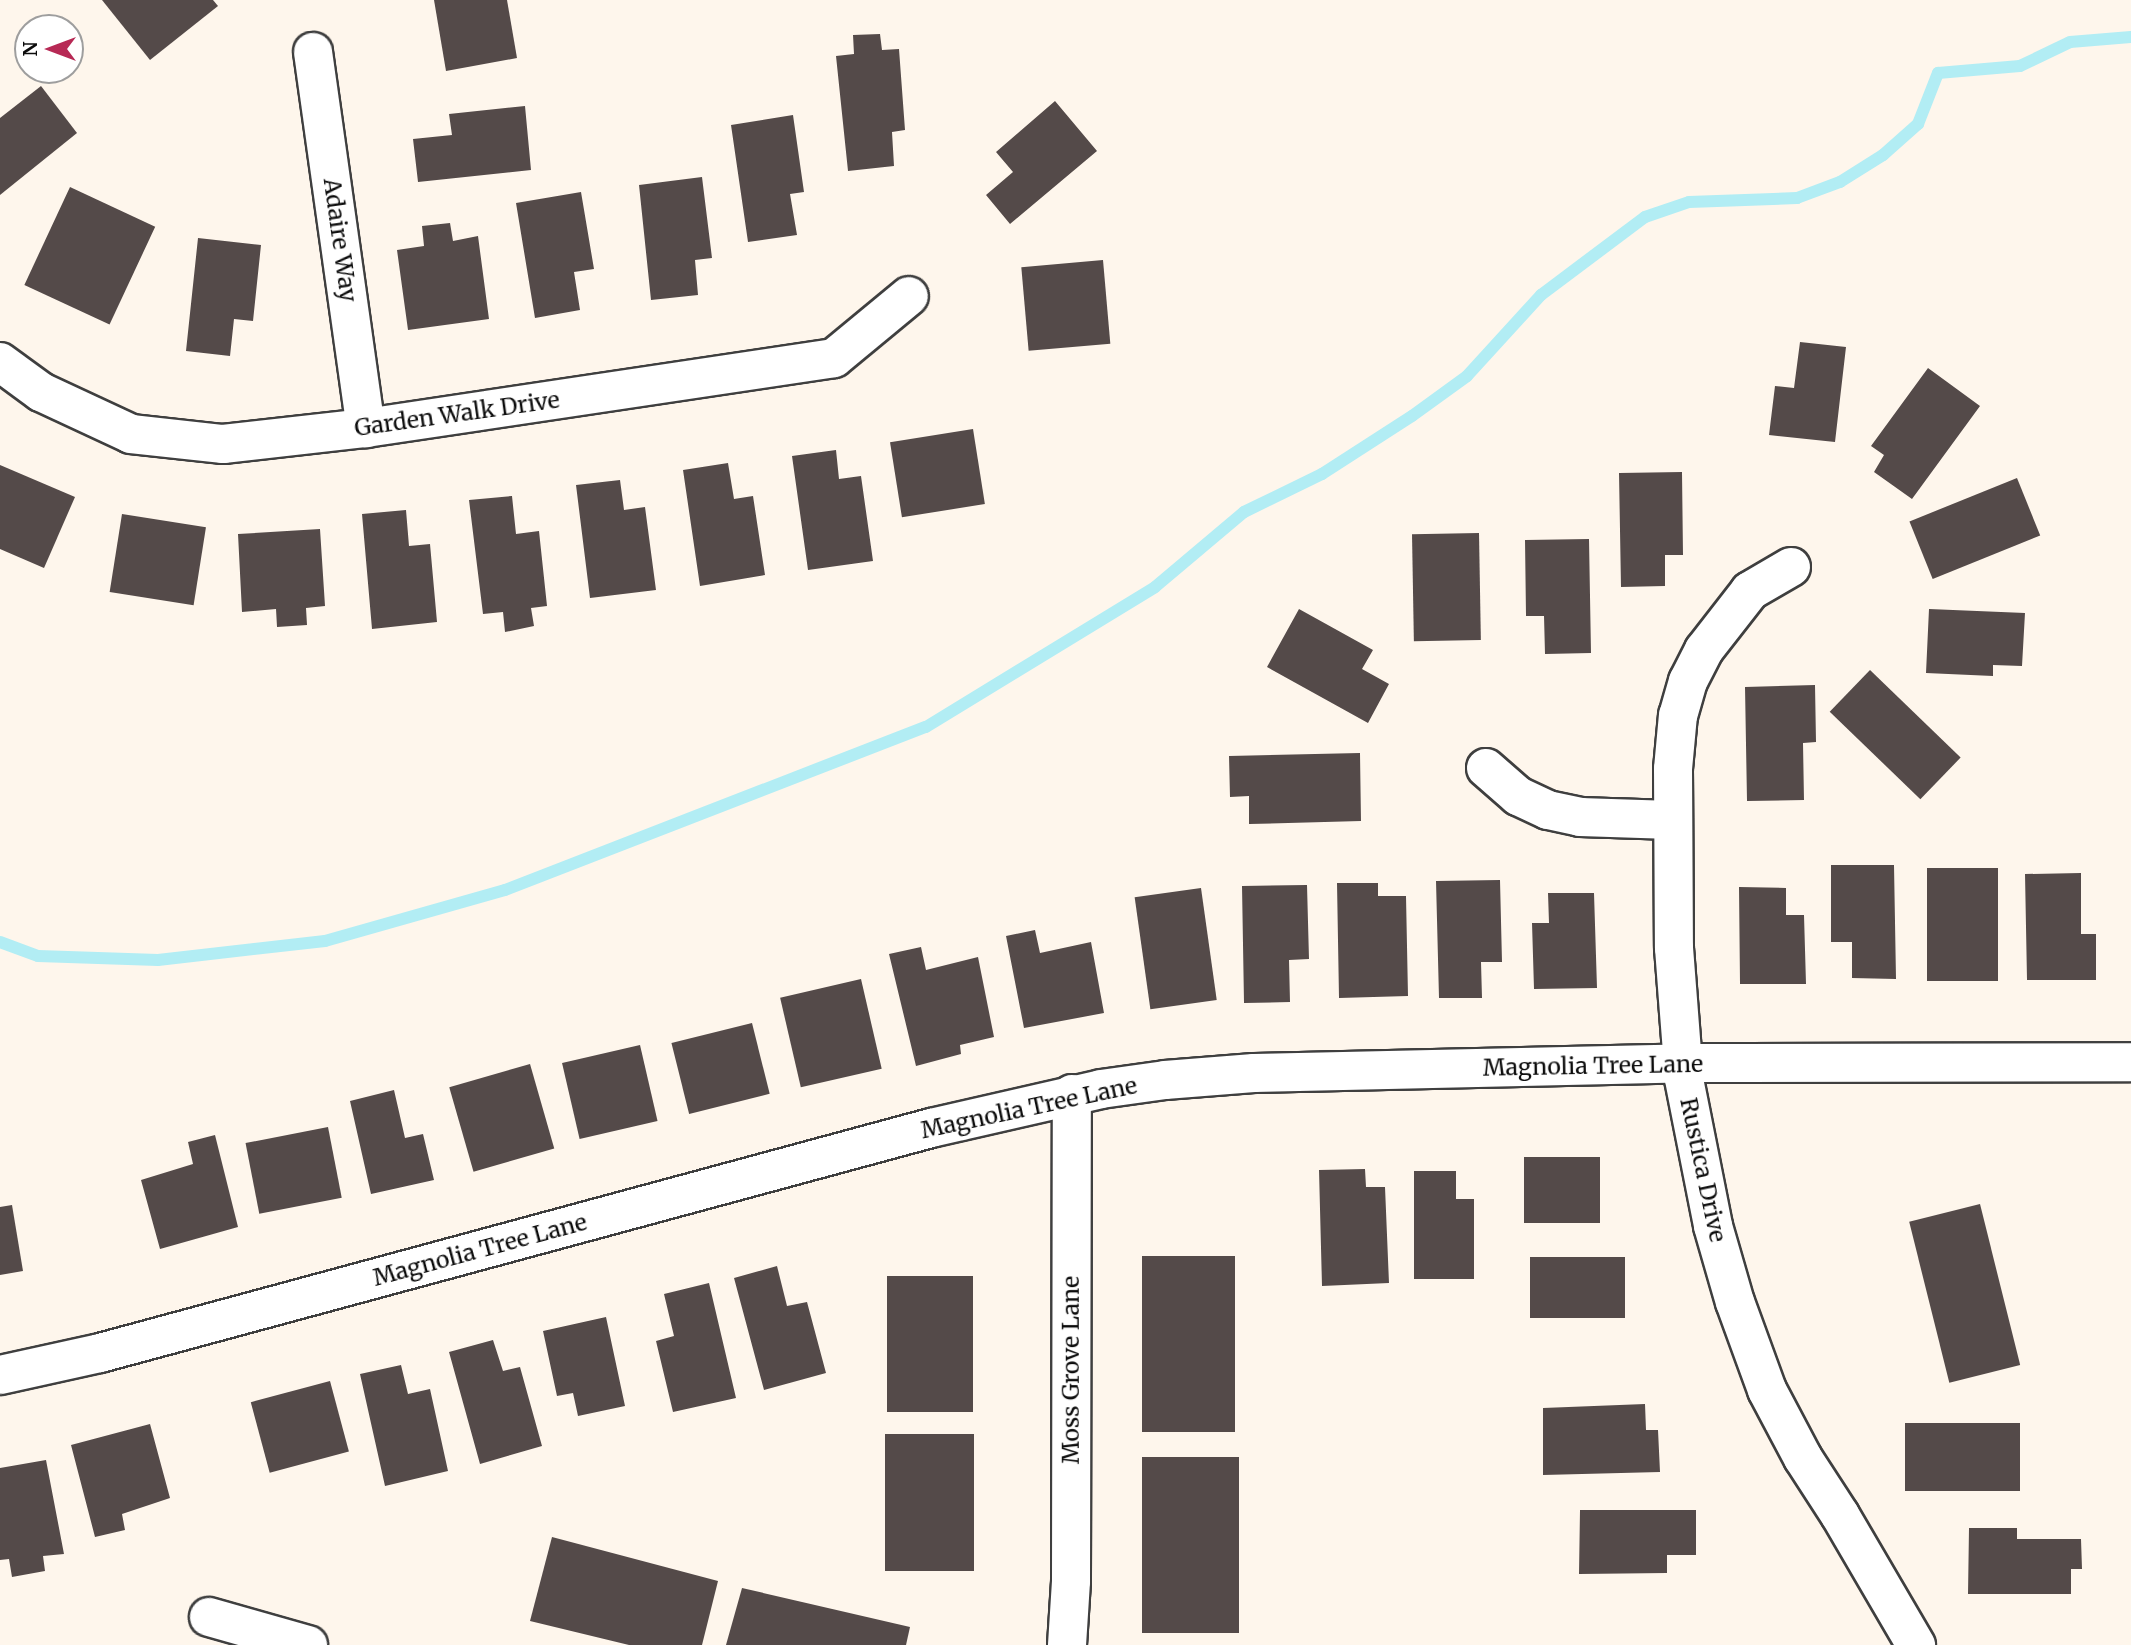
<!DOCTYPE html>
<html>
<head>
<meta charset="utf-8">
<style>
	body { margin:0 }
	#map { position:relative; width:2131px; height:1645px; overflow:hidden; background:#fef6ec; font-family:Merriweather,serif }
	div>[style] { position:absolute }
	.stream>* { height:12px; margin:-6px; padding:0 6px; transform-origin:6px; border-radius:6px; background:#b2edf4 }
	.building>* { inset:0; background:#544a49; transform-origin:0 0 }
	.roads { filter:drop-shadow(2px 0 #3f3f3f) drop-shadow(-2px 0 #3f3f3f) drop-shadow(0 2px #3f3f3f) drop-shadow(0 -2px #3f3f3f) }
	.street>* { height:38px; margin:-19px; padding:0 19px; transform-origin:19px; border-radius:19px; background:#fff }
	span { translate:-50% -50%; white-space:nowrap; text-align:center; line-height:1.15; -webkit-text-stroke:7px #fff; paint-order:stroke }
	.street-label { font-size:23px; color:#0c0c0c }
	.north { position:absolute; left:14px; top:14px; width:70px; height:70px; box-sizing:border-box; background:#fff; border:2px solid #9e9e9e; border-radius:50%; rotate:270deg; font-size:19px; font-weight:700; line-height:28px; text-align:center; color:#0c0c0c }
	.north::after { content:''; display:block; margin:auto; width:24px; height:32px; background:#b72955; clip-path:polygon(50% 0,100% 100%,50% 72%,0 100%) }
</style>
</head>
<body>
<div id="map">
	<div class="stream">
		<i style="left:0;top:942px;width:40px;rotate:20.2deg"></i>
		<i style="left:38px;top:956px;width:120px;rotate:1.9deg"></i>
		<i style="left:158px;top:960px;width:168px;rotate:-6.5deg"></i>
		<i style="left:325px;top:941px;width:187px;rotate:-15.8deg"></i>
		<i style="left:505px;top:890px;width:451px;rotate:-21.2deg"></i>
		<i style="left:926px;top:727px;width:268px;rotate:-31.4deg"></i>
		<i style="left:1155px;top:587px;width:116px;rotate:-40.1deg"></i>
		<i style="left:1244px;top:512px;width:87px;rotate:-26deg"></i>
		<i style="left:1322px;top:474px;width:107px;rotate:-32.8deg"></i>
		<i style="left:1412px;top:416px;width:68px;rotate:-36deg"></i>
		<i style="left:1467px;top:376px;width:110px;rotate:-47.6deg"></i>
		<i style="left:1541px;top:295px;width:130px;rotate:-36.9deg"></i>
		<i style="left:1645px;top:217px;width:46px;rotate:-18.8deg"></i>
		<i style="left:1689px;top:202px;width:108px;rotate:-2.1deg"></i>
		<i style="left:1797px;top:198px;width:46px;rotate:-20.4deg"></i>
		<i style="left:1840px;top:182px;width:51px;rotate:-32.1deg"></i>
		<i style="left:1883px;top:155px;width:47px;rotate:-41.5deg"></i>
		<i style="left:1918px;top:124px;width:55px;rotate:-68.6deg"></i>
		<i style="left:1938px;top:73px;width:82px;rotate:-4.9deg"></i>
		<i style="left:2020px;top:66px;width:55px;rotate:-25.6deg"></i>
		<i style="left:2070px;top:42px;width:61px;rotate:-4.7deg"></i>
	</div>
	<div class="building">
		<i style="clip-path:polygon(102px 0,213px 0,218px 6px,150px 60px)"></i>
		<i style="clip-path:polygon(434px 0,507px 0,517px 58px,446px 71px)"></i>
		<i style="clip-path:polygon(880px 34px,882px 50px,899px 49px,905px 130px,892px 132px,894px 166px,848px 171px,836px 56px,854px 54px,853px 35px)"></i>
		<i style="clip-path:polygon(41px 86px,77px 133px,0 195px,0 118px)"></i>
		<i style="clip-path:polygon(1055px 101px,1097px 151px,1010px 224px,986px 195px,1013px 172px,996px 152px)"></i>
		<i style="clip-path:polygon(525px 106px,531px 170px,418px 182px,413px 139px,452px 135px,449px 114px)"></i>
		<i style="clip-path:polygon(793px 115px,804px 192px,790px 194px,797px 235px,748px 242px,731px 125px)"></i>
		<i style="clip-path:polygon(702px 177px,712px 258px,695px 260px,698px 295px,651px 300px,639px 185px)"></i>
		<i style="left:70px;top:187px;width:94px;height:108px;rotate:25deg"></i>
		<i style="clip-path:polygon(581px 192px,594px 269px,574px 272px,580px 310px,535px 318px,516px 203px)"></i>
		<i style="clip-path:polygon(450px 223px,453px 241px,478px 236px,489px 319px,408px 330px,397px 250px,424px 246px,422px 226px)"></i>
		<i style="clip-path:polygon(198px 238px,261px 245px,253px 321px,234px 319px,230px 356px,186px 351px)"></i>
		<i style="left:1103px;top:260px;width:84px;height:82px;rotate:85deg"></i>
		<i style="clip-path:polygon(1800px 342px,1846px 347px,1835px 442px,1769px 435px,1775px 386px,1794px 388px)"></i>
		<i style="clip-path:polygon(1928px 368px,1980px 406px,1912px 499px,1874px 472px,1884px 455px,1871px 446px)"></i>
		<i style="left:973px;top:429px;width:76px;height:84px;rotate:81deg"></i>
		<i style="clip-path:polygon(836px 450px,839px 479px,861px 476px,873px 561px,808px 570px,792px 456px)"></i>
		<i style="clip-path:polygon(728px 463px,734px 499px,753px 496px,765px 575px,700px 586px,683px 470px)"></i>
		<i style="clip-path:polygon(0 465px,75px 497px,44px 568px,0 549px)"></i>
		<i style="clip-path:polygon(1682px 472px,1683px 555px,1665px 555px,1665px 586px,1621px 587px,1619px 473px)"></i>
		<i style="left:2017px;top:478px;width:62px;height:116px;rotate:68deg"></i>
		<i style="clip-path:polygon(620px 480px,624px 510px,645px 507px,656px 590px,590px 598px,576px 485px)"></i>
		<i style="clip-path:polygon(512px 496px,516px 534px,539px 531px,547px 606px,531px 608px,534px 626px,505px 632px,503px 612px,483px 614px,469px 500px)"></i>
		<i style="clip-path:polygon(406px 510px,409px 546px,430px 544px,437px 622px,372px 629px,362px 514px)"></i>
		<i style="left:122px;top:514px;width:85px;height:79px;rotate:9deg"></i>
		<i style="clip-path:polygon(320px 529px,325px 606px,306px 608px,307px 625px,277px 627px,276px 609px,242px 612px,238px 534px)"></i>
		<i style="left:1479px;top:533px;width:107px;height:67px;rotate:89deg"></i>
		<i style="clip-path:polygon(1589px 539px,1591px 653px,1545px 654px,1544px 616px,1526px 616px,1525px 540px)"></i>
		<i style="clip-path:polygon(1299px 609px,1373px 650px,1362px 669px,1389px 684px,1368px 723px,1267px 667px)"></i>
		<i style="clip-path:polygon(1929px 609px,2025px 613px,2022px 666px,1993px 665px,1993px 676px,1926px 673px)"></i>
		<i style="left:1870px;top:670px;width:126px;height:58px;rotate:44deg"></i>
		<i style="clip-path:polygon(1815px 685px,1816px 742px,1803px 743px,1804px 800px,1747px 801px,1745px 687px)"></i>
		<i style="clip-path:polygon(1360px 753px,1361px 821px,1249px 824px,1249px 796px,1230px 797px,1229px 756px)"></i>
		<i style="clip-path:polygon(1831px 865px,1894px 865px,1896px 979px,1852px 978px,1852px 942px,1831px 942px)"></i>
		<i style="left:1927px;top:868px;width:71px;height:113px"></i>
		<i style="clip-path:polygon(2081px 873px,2081px 934px,2096px 934px,2096px 980px,2027px 980px,2025px 874px)"></i>
		<i style="clip-path:polygon(1500px 880px,1502px 962px,1481px 962px,1482px 998px,1439px 998px,1436px 881px)"></i>
		<i style="clip-path:polygon(1337px 883px,1378px 883px,1378px 896px,1406px 896px,1408px 996px,1339px 998px)"></i>
		<i style="clip-path:polygon(1307px 885px,1309px 959px,1289px 960px,1290px 1002px,1244px 1003px,1242px 886px)"></i>
		<i style="clip-path:polygon(1739px 887px,1786px 888px,1786px 915px,1804px 915px,1806px 984px,1740px 984px)"></i>
		<i style="left:1201px;top:888px;width:113px;height:67px;rotate:82deg"></i>
		<i style="clip-path:polygon(1548px 893px,1594px 893px,1597px 988px,1534px 989px,1532px 923px,1549px 923px)"></i>
		<i style="clip-path:polygon(1035px 930px,1040px 953px,1091px 942px,1104px 1013px,1024px 1028px,1006px 936px)"></i>
		<i style="clip-path:polygon(921px 947px,926px 970px,978px 957px,994px 1037px,960px 1045px,961px 1054px,916px 1066px,889px 954px)"></i>
		<i style="left:861px;top:979px;width:92px;height:83px;rotate:77deg"></i>
		<i style="left:752px;top:1023px;width:73px;height:83px;rotate:76deg"></i>
		<i style="left:640px;top:1045px;width:78px;height:80px;rotate:77deg"></i>
		<i style="left:530px;top:1064px;width:88px;height:84px;rotate:74deg"></i>
		<i style="clip-path:polygon(394px 1090px,405px 1138px,423px 1134px,434px 1180px,371px 1194px,350px 1101px)"></i>
		<i style="left:328px;top:1127px;width:72px;height:84px;rotate:79deg"></i>
		<i style="clip-path:polygon(215px 1135px,238px 1227px,160px 1249px,141px 1180px,193px 1164px,188px 1142px)"></i>
		<i style="left:1524px;top:1157px;width:76px;height:66px"></i>
		<i style="clip-path:polygon(1365px 1169px,1366px 1187px,1385px 1187px,1389px 1283px,1322px 1286px,1319px 1170px)"></i>
		<i style="clip-path:polygon(1414px 1171px,1456px 1171px,1456px 1199px,1474px 1199px,1474px 1279px,1414px 1279px)"></i>
		<i style="left:1980px;top:1204px;width:166px;height:73px;rotate:76deg"></i>
		<i style="clip-path:polygon(12px 1205px,23px 1271px,0 1275px,0 1207px)"></i>
		<i style="left:1142px;top:1256px;width:93px;height:176px"></i>
		<i style="left:1530px;top:1257px;width:95px;height:61px"></i>
		<i style="clip-path:polygon(777px 1266px,787px 1306px,807px 1302px,826px 1373px,764px 1390px,734px 1278px)"></i>
		<i style="left:887px;top:1276px;width:86px;height:136px"></i>
		<i style="clip-path:polygon(709px 1283px,736px 1398px,673px 1412px,656px 1341px,674px 1336px,664px 1294px)"></i>
		<i style="clip-path:polygon(606px 1317px,625px 1406px,578px 1416px,573px 1393px,557px 1396px,543px 1331px)"></i>
		<i style="clip-path:polygon(493px 1340px,503px 1371px,520px 1367px,542px 1446px,480px 1464px,449px 1352px)"></i>
		<i style="clip-path:polygon(401px 1365px,408px 1394px,430px 1389px,448px 1471px,385px 1486px,360px 1374px)"></i>
		<i style="left:330px;top:1381px;width:73px;height:82px;rotate:75deg"></i>
		<i style="clip-path:polygon(1645px 1404px,1646px 1430px,1658px 1430px,1660px 1472px,1543px 1475px,1543px 1408px)"></i>
		<i style="left:2020px;top:1423px;width:68px;height:115px;rotate:90deg"></i>
		<i style="clip-path:polygon(150px 1424px,170px 1498px,122px 1514px,125px 1530px,95px 1537px,71px 1445px)"></i>
		<i style="left:885px;top:1434px;width:89px;height:137px"></i>
		<i style="left:1142px;top:1457px;width:97px;height:176px"></i>
		<i style="clip-path:polygon(46px 1460px,64px 1554px,43px 1556px,45px 1571px,12px 1577px,9px 1559px,0 1560px,0 1468px)"></i>
		<i style="clip-path:polygon(1580px 1510px,1696px 1510px,1696px 1555px,1667px 1555px,1667px 1573px,1579px 1574px)"></i>
		<i style="clip-path:polygon(1969px 1528px,2017px 1528px,2017px 1539px,2081px 1539px,2082px 1569px,2071px 1569px,2071px 1594px,1968px 1594px)"></i>
		<i style="clip-path:polygon(552px 1537px,718px 1581px,702px 1645px,629px 1645px,530px 1621px)"></i>
		<i style="clip-path:polygon(742px 1588px,910px 1627px,906px 1645px,726px 1645px)"></i>
	</div>
	<div class="roads">
		<div class="street">
			<i style="left:313px;top:52px;width:380px;rotate:82deg"></i>
			<i style="left:0;top:362px;width:51px;rotate:36.2deg"></i>
			<i style="left:41px;top:392px;width:99px;rotate:25deg"></i>
			<i style="left:131px;top:434px;width:93px;rotate:6.2deg"></i>
			<i style="left:223px;top:444px;width:144px;rotate:-6.4deg"></i>
			<i style="left:366px;top:428px;width:473px;rotate:-8.5deg"></i>
			<i style="left:834px;top:358px;width:97px;rotate:-39.6deg"></i>
			<i style="left:1791px;top:567px;width:48px;rotate:149.7deg"></i>
			<i style="left:1750px;top:591px;width:75px;rotate:127.9deg"></i>
			<i style="left:1704px;top:650px;width:35px;rotate:117deg"></i>
			<i style="left:1688px;top:681px;width:35px;rotate:106deg"></i>
			<i style="left:1678px;top:715px;width:54px;rotate:95.3deg"></i>
			<i style="left:1673px;top:769px;width:179px;rotate:89.7deg"></i>
			<i style="left:1674px;top:948px;width:131px;rotate:85.6deg"></i>
			<i style="left:1684px;top:1079px;width:150px;rotate:78.8deg"></i>
			<i style="left:1713px;top:1226px;width:79px;rotate:73.9deg"></i>
			<i style="left:1735px;top:1302px;width:94px;rotate:70deg"></i>
			<i style="left:1767px;top:1390px;width:77px;rotate:62.1deg"></i>
			<i style="left:1803px;top:1458px;width:68px;rotate:57deg"></i>
			<i style="left:1840px;top:1515px;width:151px;rotate:59.7deg"></i>
			<i style="left:1486px;top:768px;width:43px;rotate:41.2deg"></i>
			<i style="left:1518px;top:796px;width:33px;rotate:25deg"></i>
			<i style="left:1548px;top:810px;width:33px;rotate:12deg"></i>
			<i style="left:1580px;top:817px;width:92px;rotate:1.9deg"></i>
			<i style="left:0;top:1375px;width:102px;rotate:-12.4deg"></i>
			<i style="left:100px;top:1353px;width:861px;rotate:-15.15deg"></i>
			<i style="left:931px;top:1128px;width:174px;rotate:-12.9deg"></i>
			<i style="left:1101px;top:1089px;width:65px;rotate:-8deg"></i>
			<i style="left:1165px;top:1080px;width:89px;rotate:-4.5deg"></i>
			<i style="left:1254px;top:1073px;width:446px;rotate:-1.3deg"></i>
			<i style="left:1700px;top:1063px;width:431px;rotate:-0.1deg"></i>
			<i style="left:209px;top:1617px;width:103px;rotate:15.8deg"></i>
			<i style="left:1067px;top:1645px;width:64px;rotate:-86.4deg"></i>
			<i style="left:1071px;top:1581px;width:487px;rotate:-89.9deg"></i>
		</div>
	</div>
	<div class="street-label">
		<span style="left:340px;top:240px;rotate:82deg">Adaire Way</span>
		<span style="left:457px;top:414px;rotate:-8deg">Garden Walk Drive</span>
		<span style="left:1593px;top:1066px;rotate:-1deg">Magnolia Tree Lane</span>
		<span style="left:1029px;top:1108px;rotate:-12deg">Magnolia Tree Lane</span>
		<span style="left:1703px;top:1170px;rotate:78deg">Rustica Drive</span>
		<span style="left:480px;top:1250px;rotate:-15deg">Magnolia Tree Lane</span>
		<span style="left:1071px;top:1370px;rotate:-90deg">Moss Grove Lane</span>
	</div>
	<div class="north">N</div>
</div>
</body>
</html>
